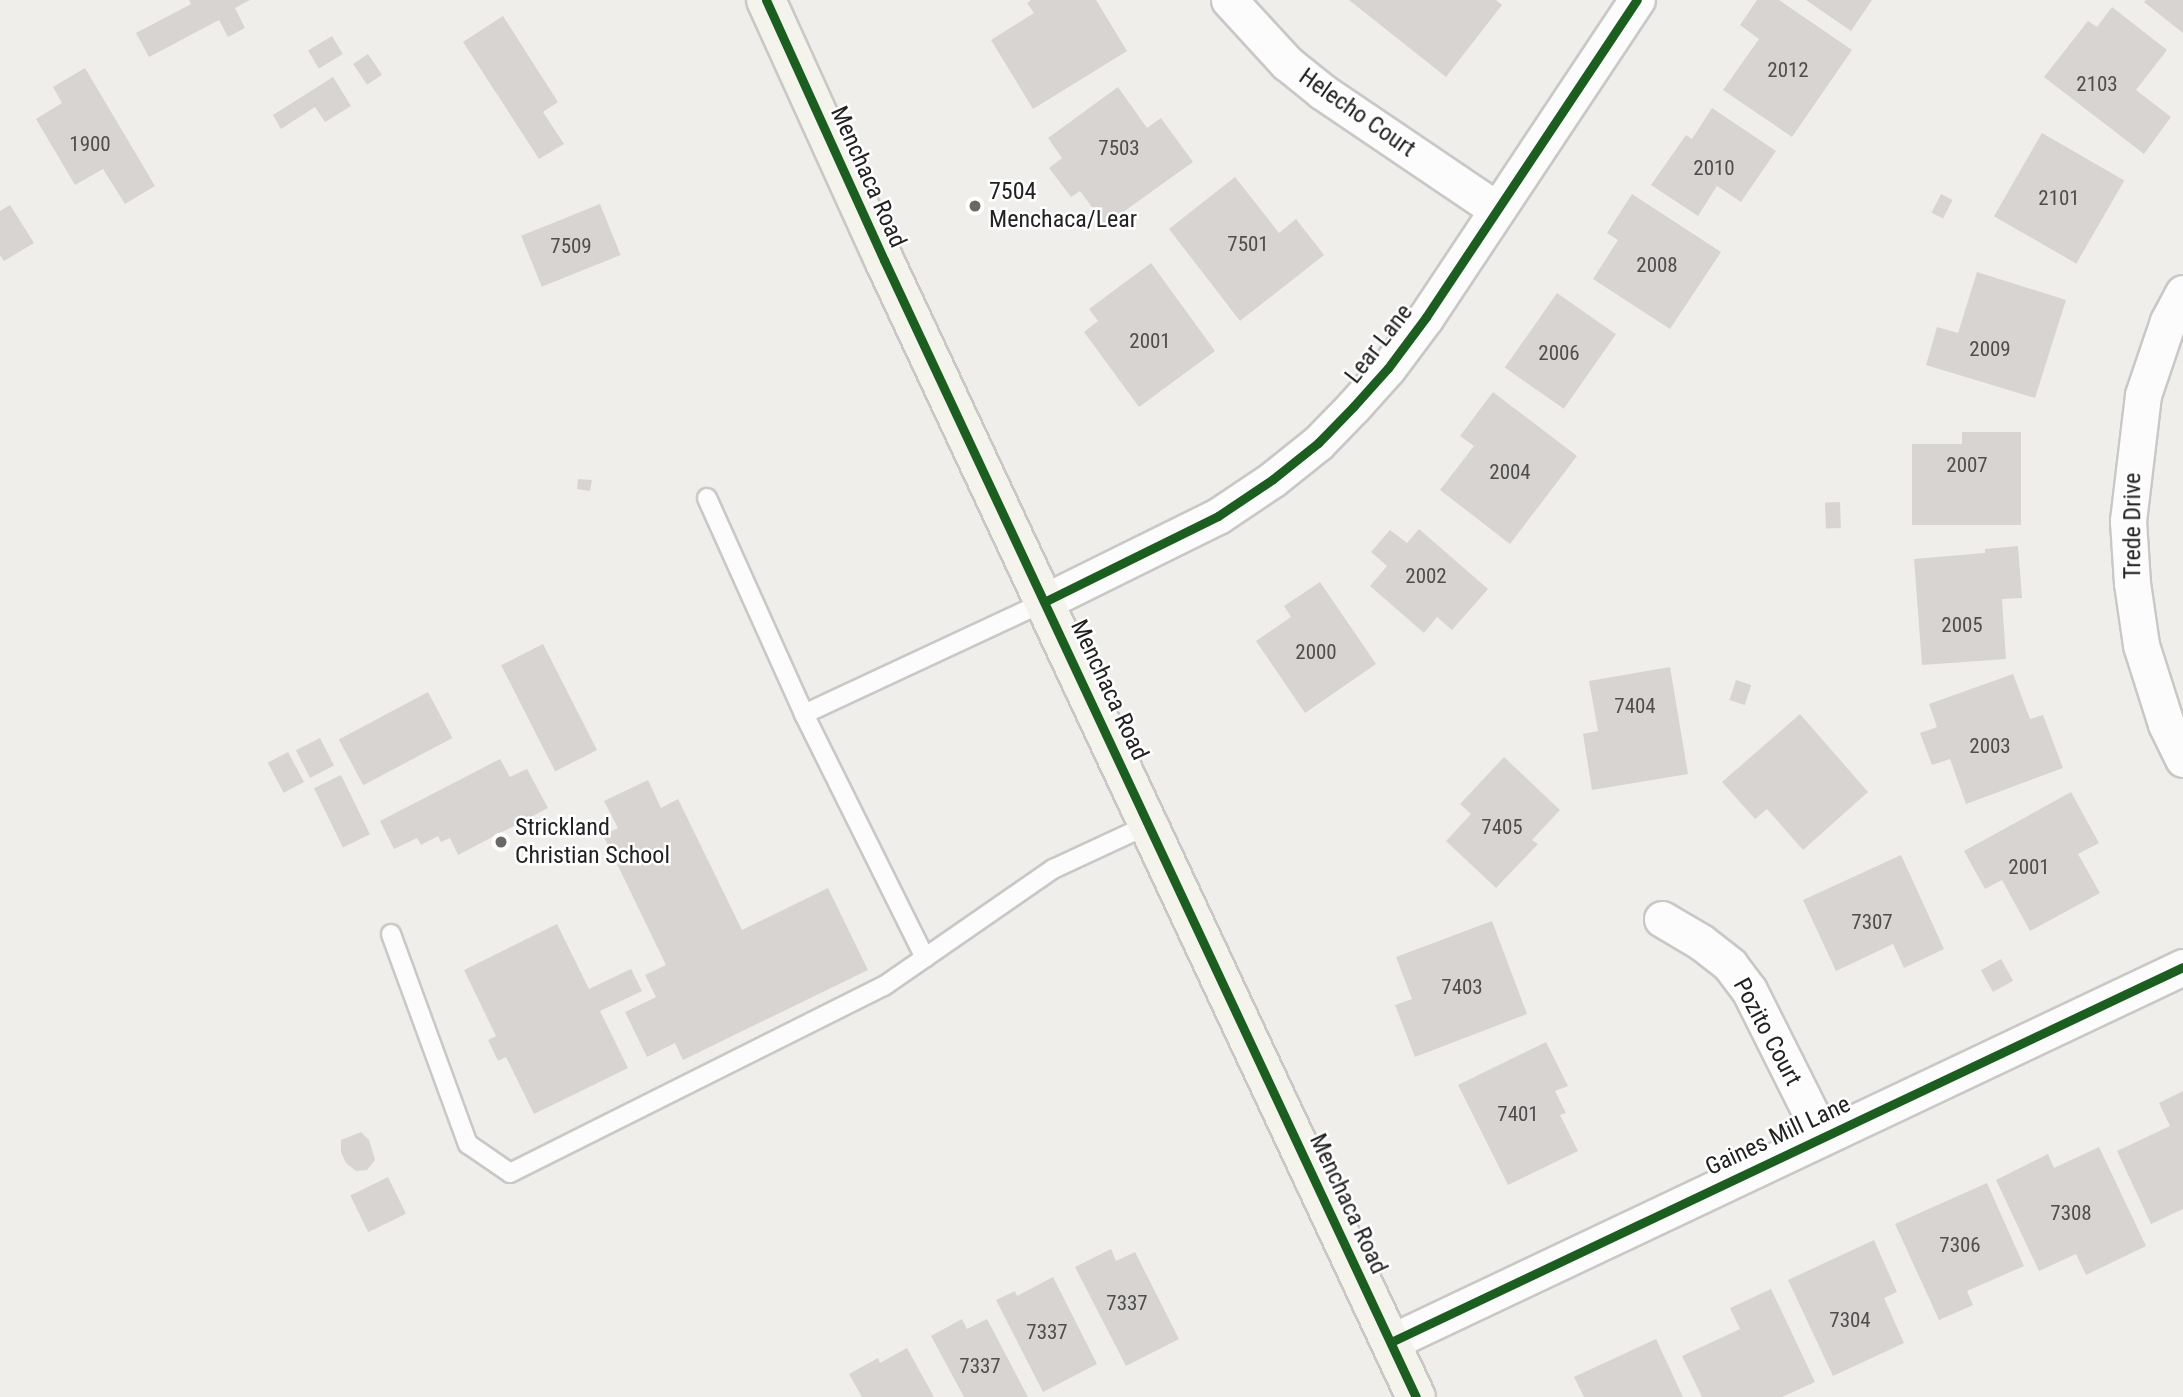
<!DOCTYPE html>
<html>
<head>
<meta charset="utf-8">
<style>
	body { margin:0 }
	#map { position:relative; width:2183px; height:1397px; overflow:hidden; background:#f0eeeb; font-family:"Roboto Condensed",sans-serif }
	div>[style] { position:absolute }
	.building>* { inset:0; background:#d7d4d2; transform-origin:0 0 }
	.roads { filter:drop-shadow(2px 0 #c9c8c7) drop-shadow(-2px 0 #c9c8c7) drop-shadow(0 2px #c9c8c7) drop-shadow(0 -2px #c9c8c7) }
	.lane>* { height:18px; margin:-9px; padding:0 9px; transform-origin:9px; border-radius:9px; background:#fdfcfc }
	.street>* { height:35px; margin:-17.5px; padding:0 17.5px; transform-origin:17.5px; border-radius:17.5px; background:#fdfcfc }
	.secondary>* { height:38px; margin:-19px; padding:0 19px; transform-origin:19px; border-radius:19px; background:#f4f4ed }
	.cycleway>* { height:9px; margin:-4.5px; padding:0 4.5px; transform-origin:4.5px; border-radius:4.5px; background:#1b5e20 }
	.dots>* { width:19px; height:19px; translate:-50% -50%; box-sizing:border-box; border:4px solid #fff; border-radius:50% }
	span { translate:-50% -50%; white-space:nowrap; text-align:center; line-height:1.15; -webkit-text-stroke:5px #fff; paint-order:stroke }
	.number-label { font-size:21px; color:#4f4e4e }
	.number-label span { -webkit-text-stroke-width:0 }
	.street-label { font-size:24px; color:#222 }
	.poi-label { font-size:24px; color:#222 }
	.left { translate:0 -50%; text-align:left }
</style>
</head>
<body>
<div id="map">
	<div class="building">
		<i style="clip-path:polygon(189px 0,250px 0,235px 8px,245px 28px,228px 37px,219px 20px,149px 57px,136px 33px,191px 4px)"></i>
		<i style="clip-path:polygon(1031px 0,1096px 0,1127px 51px,1033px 109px,991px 40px,1034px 13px,1027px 3px)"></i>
		<i style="clip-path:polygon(1349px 0,1496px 0,1502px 5px,1446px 77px)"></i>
		<i style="clip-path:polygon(1757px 0,1779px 0,1852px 50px,1792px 137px,1723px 90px,1759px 39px,1740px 25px)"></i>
		<i style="clip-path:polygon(1806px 0,1872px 0,1851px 31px)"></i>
		<i style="clip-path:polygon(2146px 0,2183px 0,2183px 33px,2144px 2px)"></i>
		<i style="clip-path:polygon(2112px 7px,2167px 50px,2136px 90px,2171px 117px,2144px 154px,2044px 77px,2088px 21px,2097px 27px)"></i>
		<i style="clip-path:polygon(503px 16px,558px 102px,543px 112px,564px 144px,539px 159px,463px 42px)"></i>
		<i style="left:332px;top:36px;width:21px;height:28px;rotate:59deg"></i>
		<i style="left:368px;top:54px;width:25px;height:18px;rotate:56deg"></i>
		<i style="clip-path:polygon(85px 68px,155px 186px,125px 204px,103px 169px,75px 185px,36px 119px,62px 103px,53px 87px)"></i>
		<i style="clip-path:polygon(333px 77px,351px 106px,325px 122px,315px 107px,281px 129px,273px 115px)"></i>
		<i style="clip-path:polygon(1118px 87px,1147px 128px,1161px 118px,1193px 162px,1105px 225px,1080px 191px,1071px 197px,1049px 168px,1062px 158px,1048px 138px)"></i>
		<i style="clip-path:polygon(1712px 108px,1776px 151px,1741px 202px,1717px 186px,1698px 216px,1651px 185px,1686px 135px,1692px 139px)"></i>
		<i style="left:2042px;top:133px;width:95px;height:96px;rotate:30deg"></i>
		<i style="clip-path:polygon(1235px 177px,1279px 233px,1296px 219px,1324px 255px,1240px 321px,1169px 229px)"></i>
		<i style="clip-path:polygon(1632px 194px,1721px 252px,1670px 329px,1593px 279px,1618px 240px,1607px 233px)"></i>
		<i style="left:1941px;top:194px;width:13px;height:21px;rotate:27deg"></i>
		<i style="left:600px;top:204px;width:55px;height:85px;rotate:68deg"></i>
		<i style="clip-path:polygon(10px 205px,34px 243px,4px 261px,0 255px,0 211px)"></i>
		<i style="clip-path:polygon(1151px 263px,1215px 351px,1139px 407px,1084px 332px,1098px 321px,1089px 309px)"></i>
		<i style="clip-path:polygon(1977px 272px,2066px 300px,2035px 398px,1926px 365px,1937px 327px,1958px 333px)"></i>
		<i style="left:1557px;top:293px;width:72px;height:91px;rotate:35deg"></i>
		<i style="clip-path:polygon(1493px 392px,1577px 456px,1510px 544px,1440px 490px,1474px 446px,1460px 436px)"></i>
		<i style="clip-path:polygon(1962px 432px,2021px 432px,2021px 525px,1912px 525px,1912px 444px,1962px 444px)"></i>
		<i style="clip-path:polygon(578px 479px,592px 480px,590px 491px,577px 489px)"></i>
		<i style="left:1840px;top:502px;width:26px;height:15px;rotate:88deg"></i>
		<i style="clip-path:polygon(1419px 529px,1488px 589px,1452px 630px,1437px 617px,1424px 633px,1370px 586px,1387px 566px,1371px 552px,1390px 530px,1407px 543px)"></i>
		<i style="clip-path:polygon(2018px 546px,2022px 598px,2002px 599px,2006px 659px,1922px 665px,1914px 559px,1985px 553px,1985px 549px)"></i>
		<i style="clip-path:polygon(1320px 582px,1376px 664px,1305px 713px,1256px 641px,1291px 617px,1284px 606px)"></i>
		<i style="left:543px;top:644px;width:119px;height:47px;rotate:63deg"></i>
		<i style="clip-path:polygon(1670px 667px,1688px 774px,1592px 790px,1583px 734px,1598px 731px,1589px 681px)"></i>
		<i style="clip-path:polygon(2013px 674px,2030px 719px,2043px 715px,2063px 768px,1966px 804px,1950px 759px,1932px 765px,1920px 733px,1937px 727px,1929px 704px)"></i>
		<i style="left:1736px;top:680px;width:16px;height:21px;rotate:18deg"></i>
		<i style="left:428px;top:692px;width:52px;height:101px;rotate:62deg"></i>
		<i style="clip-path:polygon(1800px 714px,1868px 792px,1803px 850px,1767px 809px,1755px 819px,1722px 782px)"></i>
		<i style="left:320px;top:738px;width:31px;height:27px;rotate:63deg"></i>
		<i style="left:288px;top:752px;width:34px;height:23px;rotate:62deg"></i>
		<i style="clip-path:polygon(1504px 757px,1560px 810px,1532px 840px,1538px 844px,1496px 888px,1446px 841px,1471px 814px,1460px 804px)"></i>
		<i style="clip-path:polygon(500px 759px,510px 777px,527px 769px,548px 808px,458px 855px,450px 838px,441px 842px,438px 836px,421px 845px,417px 838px,394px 849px,380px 821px)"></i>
		<i style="left:341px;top:775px;width:66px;height:30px;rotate:64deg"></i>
		<i style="clip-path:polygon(648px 780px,661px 808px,678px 799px,742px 930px,828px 888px,868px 970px,683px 1060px,675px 1043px,647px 1057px,625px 1012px,656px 997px,645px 975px,666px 965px,603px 835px,618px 828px,604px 801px)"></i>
		<i style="clip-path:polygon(2071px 792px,2099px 843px,2078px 854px,2100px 893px,2030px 931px,2002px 880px,1985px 889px,1964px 851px)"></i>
		<i style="clip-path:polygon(1901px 855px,1944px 949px,1904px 968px,1893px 944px,1836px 971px,1803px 900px)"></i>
		<i style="clip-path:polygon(1492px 921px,1527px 1014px,1415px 1057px,1395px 1005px,1412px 999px,1396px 957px)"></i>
		<i style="clip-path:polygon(557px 924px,589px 989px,631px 969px,642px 991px,600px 1011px,628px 1068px,534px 1114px,506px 1057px,498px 1061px,488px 1040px,496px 1036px,464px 970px)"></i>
		<i style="left:2001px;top:959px;width:25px;height:23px;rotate:61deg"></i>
		<i style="clip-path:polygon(1546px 1042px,1568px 1086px,1555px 1091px,1566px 1113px,1560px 1115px,1578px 1151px,1508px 1185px,1458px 1085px)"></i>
		<i style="clip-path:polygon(2183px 1091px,2183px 1209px,2151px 1224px,2117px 1151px,2170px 1126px,2159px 1103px)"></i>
		<i style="clip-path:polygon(361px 1132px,369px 1140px,375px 1160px,367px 1170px,356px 1171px,346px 1163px,341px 1152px,341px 1140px)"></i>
		<i style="clip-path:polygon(2099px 1147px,2146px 1246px,2086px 1275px,2076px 1254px,2039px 1271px,1996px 1180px,2048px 1154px,2054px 1168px)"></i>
		<i style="left:388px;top:1177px;width:41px;height:42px;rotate:64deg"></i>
		<i style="clip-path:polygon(1987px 1183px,2024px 1266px,1967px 1291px,1973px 1305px,1939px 1320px,1895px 1224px)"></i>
		<i style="clip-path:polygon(1874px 1240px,1897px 1292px,1884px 1298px,1904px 1343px,1833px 1376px,1788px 1280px)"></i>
		<i style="clip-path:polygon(1111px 1249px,1116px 1261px,1135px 1252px,1179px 1339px,1126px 1366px,1075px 1267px)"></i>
		<i style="clip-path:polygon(1053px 1277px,1097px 1364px,1043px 1392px,996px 1300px,1015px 1291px,1017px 1296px)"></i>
		<i style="clip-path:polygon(1771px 1289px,1815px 1382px,1782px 1397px,1702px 1397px,1682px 1356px,1740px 1329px,1730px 1308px)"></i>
		<i style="clip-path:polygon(962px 1319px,967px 1329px,987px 1319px,1028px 1397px,964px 1397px,931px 1336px)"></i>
		<i style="clip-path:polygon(1656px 1339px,1683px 1397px,1584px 1397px,1574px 1377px)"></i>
		<i style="clip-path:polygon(907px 1348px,934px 1397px,862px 1397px,849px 1374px,878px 1358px,880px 1363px)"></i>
	</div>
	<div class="roads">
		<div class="lane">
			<i style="left:707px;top:498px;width:237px;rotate:65.8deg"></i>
			<i style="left:804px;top:714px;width:272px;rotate:63.6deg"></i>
			<i style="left:804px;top:714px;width:267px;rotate:-25deg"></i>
			<i style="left:391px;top:934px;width:224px;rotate:69.9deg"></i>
			<i style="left:468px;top:1144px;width:51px;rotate:34.6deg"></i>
			<i style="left:510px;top:1173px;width:418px;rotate:-26.6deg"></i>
			<i style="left:884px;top:986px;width:206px;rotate:-34.7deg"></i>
			<i style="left:1053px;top:869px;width:107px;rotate:-24.9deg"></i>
		</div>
		<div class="street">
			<i style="left:1229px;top:0;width:86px;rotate:47.4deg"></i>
			<i style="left:1287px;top:63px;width:46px;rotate:38.9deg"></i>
			<i style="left:1323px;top:92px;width:210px;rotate:34.1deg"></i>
			<i style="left:2183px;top:293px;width:32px;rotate:118deg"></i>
			<i style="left:2168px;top:321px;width:78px;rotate:108.7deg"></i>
			<i style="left:2143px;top:395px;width:127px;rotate:96.8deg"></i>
			<i style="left:2128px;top:521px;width:62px;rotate:86.3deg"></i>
			<i style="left:2132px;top:583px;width:63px;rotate:81.7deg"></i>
			<i style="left:2141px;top:645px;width:83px;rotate:72.4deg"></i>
			<i style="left:2166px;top:724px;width:39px;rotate:64deg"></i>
			<i style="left:1046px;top:601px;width:192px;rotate:-26.3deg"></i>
			<i style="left:1218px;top:516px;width:66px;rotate:-33.9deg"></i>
			<i style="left:1273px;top:479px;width:58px;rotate:-38.7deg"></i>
			<i style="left:1318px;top:443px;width:50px;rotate:-45.8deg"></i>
			<i style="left:1353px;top:407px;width:52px;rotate:-48.1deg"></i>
			<i style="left:1388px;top:368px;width:64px;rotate:-53.3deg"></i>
			<i style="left:1426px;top:317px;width:381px;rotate:-56.4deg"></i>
			<i style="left:1662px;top:919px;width:45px;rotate:30.5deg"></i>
			<i style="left:1701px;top:942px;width:37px;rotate:38deg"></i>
			<i style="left:1730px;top:965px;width:31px;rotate:53deg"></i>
			<i style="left:1749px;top:990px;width:163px;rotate:63.4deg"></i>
			<i style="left:1391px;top:1342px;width:876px;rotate:-25.34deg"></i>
		</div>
		<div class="secondary">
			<i style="left:766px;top:0;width:286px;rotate:65.6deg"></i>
			<i style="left:884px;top:260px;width:1255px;rotate:64.93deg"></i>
		</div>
	</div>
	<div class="cycleway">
		<i style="left:766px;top:0;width:286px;rotate:65.6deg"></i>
		<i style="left:884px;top:260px;width:1255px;rotate:64.93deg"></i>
		<i style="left:1046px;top:601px;width:192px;rotate:-26.3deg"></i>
		<i style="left:1218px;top:516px;width:66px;rotate:-33.9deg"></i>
		<i style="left:1273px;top:479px;width:58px;rotate:-38.7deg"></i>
		<i style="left:1318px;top:443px;width:50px;rotate:-45.8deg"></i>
		<i style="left:1353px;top:407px;width:52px;rotate:-48.1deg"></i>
		<i style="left:1388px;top:368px;width:64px;rotate:-53.3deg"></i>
		<i style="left:1426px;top:317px;width:381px;rotate:-56.4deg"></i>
		<i style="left:1391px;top:1342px;width:876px;rotate:-25.34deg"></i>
	</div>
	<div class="dots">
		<i style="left:975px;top:206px;background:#6a6968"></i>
		<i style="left:501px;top:842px;background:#6a6968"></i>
	</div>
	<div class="number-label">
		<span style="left:1788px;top:70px">2012</span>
		<span style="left:2097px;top:84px">2103</span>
		<span style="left:90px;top:144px">1900</span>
		<span style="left:1119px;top:148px">7503</span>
		<span style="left:1714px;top:168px">2010</span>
		<span style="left:2059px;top:198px">2101</span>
		<span style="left:1248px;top:244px">7501</span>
		<span style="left:571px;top:246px">7509</span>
		<span style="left:1657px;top:265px">2008</span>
		<span style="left:1150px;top:341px">2001</span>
		<span style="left:1990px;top:349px">2009</span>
		<span style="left:1559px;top:353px">2006</span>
		<span style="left:1967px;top:465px">2007</span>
		<span style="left:1510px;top:472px">2004</span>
		<span style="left:1426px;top:576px">2002</span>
		<span style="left:1962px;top:625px">2005</span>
		<span style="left:1316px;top:652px">2000</span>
		<span style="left:1635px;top:706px">7404</span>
		<span style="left:1990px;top:746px">2003</span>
		<span style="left:1502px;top:827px">7405</span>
		<span style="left:2029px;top:867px">2001</span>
		<span style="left:1872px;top:922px">7307</span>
		<span style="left:1462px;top:987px">7403</span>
		<span style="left:1518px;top:1114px">7401</span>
		<span style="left:2071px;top:1213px">7308</span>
		<span style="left:1960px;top:1245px">7306</span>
		<span style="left:1127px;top:1303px">7337</span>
		<span style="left:1850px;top:1320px">7304</span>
		<span style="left:1047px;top:1332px">7337</span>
		<span style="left:980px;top:1366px">7337</span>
	</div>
	<div class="street-label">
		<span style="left:1357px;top:113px;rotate:35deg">Helecho Court</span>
		<span style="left:868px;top:177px;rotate:66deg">Menchaca Road</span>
		<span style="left:1379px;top:344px;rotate:-52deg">Lear Lane</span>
		<span style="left:2133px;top:526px;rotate:-90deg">Trede Drive</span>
		<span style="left:1109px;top:690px;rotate:65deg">Menchaca Road</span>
		<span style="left:1767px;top:1032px;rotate:62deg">Pozito Court</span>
		<span style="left:1778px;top:1136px;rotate:-25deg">Gaines Mill Lane</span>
		<span style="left:1348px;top:1204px;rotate:65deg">Menchaca Road</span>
	</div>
	<div class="poi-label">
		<span class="left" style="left:989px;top:206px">7504<br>Menchaca/Lear</span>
		<span class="left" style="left:515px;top:842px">Strickland<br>Christian School</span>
	</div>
</div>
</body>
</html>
